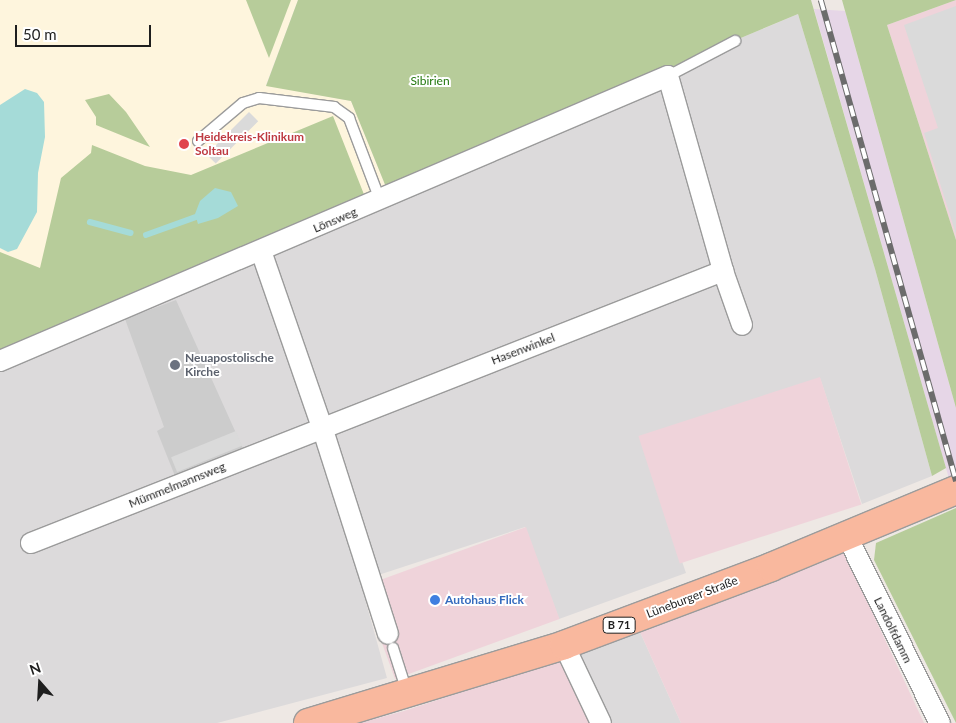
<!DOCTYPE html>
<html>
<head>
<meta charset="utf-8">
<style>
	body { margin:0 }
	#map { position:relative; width:956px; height:723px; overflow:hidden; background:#eee8e4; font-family:Lato,sans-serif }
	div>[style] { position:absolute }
	.residential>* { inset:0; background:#dcdadb }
	.commercial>* { inset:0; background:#efd3da; transform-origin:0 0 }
	.industrial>* { inset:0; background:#e6d6e7 }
	.education>* { inset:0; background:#fef5dd }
	.religious>* { inset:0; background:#ccc }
	.forest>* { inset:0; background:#b7cc9a }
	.parking>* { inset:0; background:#dadada; transform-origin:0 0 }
	.water>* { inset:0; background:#a5dbd8 }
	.stream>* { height:5.5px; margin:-2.75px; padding:0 2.75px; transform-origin:2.75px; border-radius:2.75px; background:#a5dbd8 }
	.roads { filter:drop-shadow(1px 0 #9b9b9b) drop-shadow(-1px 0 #9b9b9b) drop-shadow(0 1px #9b9b9b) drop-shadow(0 -1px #9b9b9b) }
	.service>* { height:10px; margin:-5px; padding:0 5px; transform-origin:5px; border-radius:5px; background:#fff }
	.minor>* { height:20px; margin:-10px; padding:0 10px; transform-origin:10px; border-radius:10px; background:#fff }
	.primary>* { height:28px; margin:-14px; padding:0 14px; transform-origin:14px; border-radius:14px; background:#f9b89e }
	.rail>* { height:5.5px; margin-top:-2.75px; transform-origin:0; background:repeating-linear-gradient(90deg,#fff 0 11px,#6c6c6c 0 22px); box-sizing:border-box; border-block:1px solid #6c6c6c }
	.dots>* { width:14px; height:14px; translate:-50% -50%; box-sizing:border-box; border:2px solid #fff; border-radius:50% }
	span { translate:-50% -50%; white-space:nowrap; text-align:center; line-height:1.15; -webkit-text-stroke:4px #fff; paint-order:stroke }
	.shield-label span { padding:1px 4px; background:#fff; border:1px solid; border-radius:4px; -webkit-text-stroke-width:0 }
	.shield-label { font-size:11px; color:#1e1e1e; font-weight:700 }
	.park-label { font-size:12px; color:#24780f }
	.health-label { font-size:12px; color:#be3a42; font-weight:700 }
	.left { translate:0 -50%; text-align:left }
	.street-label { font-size:12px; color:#1e1e1e }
	.worship-label { font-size:12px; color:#5b616d; font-weight:700 }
	.shop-label { font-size:12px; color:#366cbe; font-weight:700 }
	.north { position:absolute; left:15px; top:658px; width:50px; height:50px; -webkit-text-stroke:4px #fff; paint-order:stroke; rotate:341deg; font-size:14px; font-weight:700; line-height:20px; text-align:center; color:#1e1e1e }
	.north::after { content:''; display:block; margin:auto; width:18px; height:22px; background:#1e1e1e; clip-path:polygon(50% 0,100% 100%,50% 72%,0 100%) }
	.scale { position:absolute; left:15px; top:25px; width:136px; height:22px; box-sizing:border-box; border:2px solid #1e1e1e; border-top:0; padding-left:6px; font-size:15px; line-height:18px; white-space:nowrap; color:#1e1e1e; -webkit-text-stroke:4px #fff; paint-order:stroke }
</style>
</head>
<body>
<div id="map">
	<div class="residential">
		<i style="clip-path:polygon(798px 14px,875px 269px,932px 476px,862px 504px,820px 378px,646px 456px,686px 573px,559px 619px,525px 527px,360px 581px,387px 678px,217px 723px,0 723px,0 351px)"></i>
		<i style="clip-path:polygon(640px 632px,681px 723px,590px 723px,560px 660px)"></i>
	</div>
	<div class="commercial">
		<i style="clip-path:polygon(956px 0,956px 240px,887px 25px)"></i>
		<i style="left:820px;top:377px;width:134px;height:191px;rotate:72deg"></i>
		<i style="left:526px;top:527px;width:98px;height:175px;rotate:70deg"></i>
		<i style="clip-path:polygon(844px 552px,924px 723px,681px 723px,640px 632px)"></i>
		<i style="clip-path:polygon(560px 660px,590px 723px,360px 723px,404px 711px)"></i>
	</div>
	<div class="industrial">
		<i style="clip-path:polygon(814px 9px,845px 11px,956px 408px,956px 503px)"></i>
	</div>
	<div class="education">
		<i style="clip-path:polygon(0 0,298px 0,266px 85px,351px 101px,386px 187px,0 351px)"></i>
	</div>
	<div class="religious">
		<i style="clip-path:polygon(176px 300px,245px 453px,177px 481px,157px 431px,164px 427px,125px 319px)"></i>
	</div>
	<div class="forest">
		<i style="clip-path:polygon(246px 0,291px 0,269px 58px)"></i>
		<i style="clip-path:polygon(298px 0,811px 0,946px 468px,932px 476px,875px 269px,798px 14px,386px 187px,351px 101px,266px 86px)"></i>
		<i style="clip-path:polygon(842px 0,956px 0,887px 25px,956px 240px,956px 408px)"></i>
		<i style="clip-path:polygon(109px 94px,126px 112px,150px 147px,96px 125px,96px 117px,85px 100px)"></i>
		<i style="clip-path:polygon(333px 116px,365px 197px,0 351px,0 252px,40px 268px,61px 178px,91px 153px,92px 145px,145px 166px,191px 175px)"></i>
		<i style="clip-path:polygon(956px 508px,956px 723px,874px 560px,876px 543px)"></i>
	</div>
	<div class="parking">
		<i style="clip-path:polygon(956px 6px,956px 234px,924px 133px,938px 128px,904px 25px)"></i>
		<i style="left:249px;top:112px;width:13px;height:60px;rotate:45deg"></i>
		<i style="left:236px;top:431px;width:16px;height:70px;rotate:68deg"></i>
	</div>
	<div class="water">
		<i style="clip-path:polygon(25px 89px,37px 93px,44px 102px,45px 137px,38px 173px,37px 212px,17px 249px,8px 252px,0 248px,0 105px)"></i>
		<i style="clip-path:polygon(215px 188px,231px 192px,238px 206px,218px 218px,198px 224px,195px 214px,200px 201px)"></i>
	</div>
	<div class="stream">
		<i style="left:90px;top:222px;width:42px;rotate:15deg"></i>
		<i style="left:146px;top:235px;width:53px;rotate:-19.8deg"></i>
	</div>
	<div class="roads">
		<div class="service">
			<i style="left:668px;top:76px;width:76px;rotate:-27.6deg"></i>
			<i style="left:198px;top:141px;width:59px;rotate:-40.2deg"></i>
			<i style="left:243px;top:103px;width:17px;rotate:-17deg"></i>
			<i style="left:259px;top:98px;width:76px;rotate:6.8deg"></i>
			<i style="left:334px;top:107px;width:19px;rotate:36deg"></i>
			<i style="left:349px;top:118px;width:88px;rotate:69.3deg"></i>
			<i style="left:393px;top:648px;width:46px;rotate:72.3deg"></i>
		</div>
		<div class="minor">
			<i style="left:261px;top:251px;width:186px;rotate:70.9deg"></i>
			<i style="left:322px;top:427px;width:217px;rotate:72.3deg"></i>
			<i style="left:0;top:361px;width:726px;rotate:-23.11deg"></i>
			<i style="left:668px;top:76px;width:203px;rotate:74.2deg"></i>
			<i style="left:723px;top:271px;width:57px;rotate:70.6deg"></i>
			<i style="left:847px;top:536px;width:209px;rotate:63.6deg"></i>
			<i style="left:31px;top:543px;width:744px;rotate:-21.46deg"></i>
			<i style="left:564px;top:645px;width:86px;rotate:64.6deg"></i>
		</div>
		<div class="primary">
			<i style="left:308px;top:723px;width:268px;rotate:-16.9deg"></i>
			<i style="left:564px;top:645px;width:221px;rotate:-20.6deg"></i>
			<i style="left:771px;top:567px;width:200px;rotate:-22.6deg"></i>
		</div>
	</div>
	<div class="rail">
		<i style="left:821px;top:0;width:500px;rotate:74.3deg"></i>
	</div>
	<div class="dots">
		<i style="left:184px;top:144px;background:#e0444e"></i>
		<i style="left:175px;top:365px;background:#6b7280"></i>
		<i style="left:435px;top:600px;background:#3f7fe0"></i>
	</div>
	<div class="shield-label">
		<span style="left:619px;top:625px">B 71</span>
	</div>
	<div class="park-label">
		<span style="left:430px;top:81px">Sibirien</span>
	</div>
	<div class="health-label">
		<span class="left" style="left:195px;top:144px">Heidekreis-Klinikum<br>Soltau</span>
	</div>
	<div class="street-label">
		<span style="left:335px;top:220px;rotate:-23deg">Lönsweg</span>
		<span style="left:523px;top:349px;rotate:-21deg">Hasenwinkel</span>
		<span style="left:177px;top:485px;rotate:-22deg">Mümmelmannsweg</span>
		<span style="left:692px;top:597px;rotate:-21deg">Lüneburger Straße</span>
		<span style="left:893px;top:630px;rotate:64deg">Landolfdamm</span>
	</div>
	<div class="worship-label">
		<span class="left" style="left:185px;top:365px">Neuapostolische<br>Kirche</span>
	</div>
	<div class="shop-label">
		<span class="left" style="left:445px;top:600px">Autohaus Flick</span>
	</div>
	<div class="north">N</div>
	<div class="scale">50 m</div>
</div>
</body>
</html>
